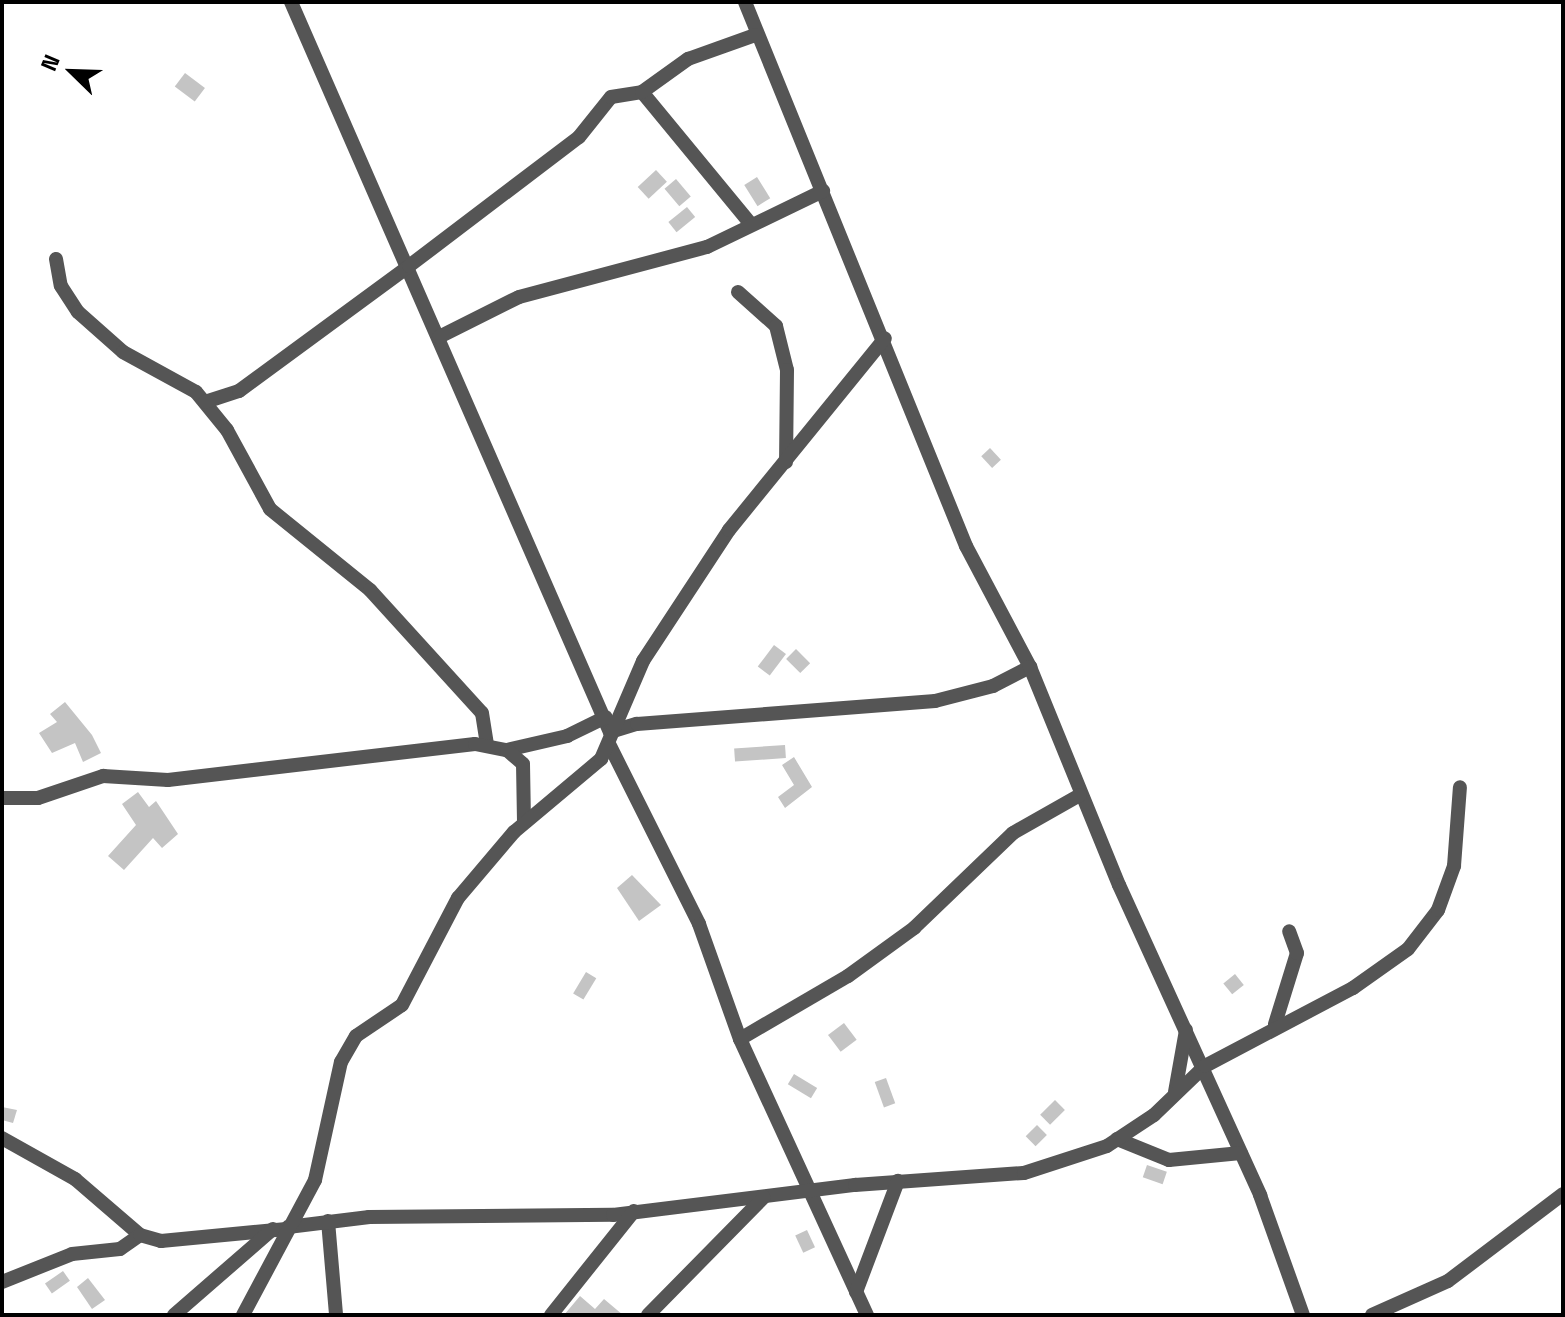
<!DOCTYPE html>
<html>
<head>
<meta charset="utf-8">
<style>
	body { margin:0 }
	#map { position:relative; width:1565px; height:1317px; overflow:hidden; background:#fff; font-family:"Space Grotesk",sans-serif }
	div>[style] { position:absolute }
	.building>* { inset:0; background:#c4c4c4; transform-origin:0 0 }
	.minor>* { height:14px; margin:-7px; padding:0 7px; transform-origin:7px; border-radius:7px; background:#555 }
	span { translate:-50% -50%; white-space:nowrap; text-align:center; line-height:1.15; -webkit-text-stroke:7px #fff; paint-order:stroke }
	.frame { position:absolute; inset:0; border:4px solid #000; pointer-events:none }
	.north { position:absolute; left:32px; top:32px; width:80px; height:80px; -webkit-text-stroke:6px #fff; paint-order:stroke; rotate:293deg; font-size:22px; font-weight:700; line-height:32px; text-align:center; color:#000 }
	.north::after { content:''; display:block; margin:auto; width:28px; height:36px; background:#000; clip-path:polygon(50% 0,100% 100%,50% 72%,0 100%) }
</style>
</head>
<body>
<div id="map">
	<div class="building">
		<i style="left:185px;top:73px;width:25px;height:17px;rotate:37deg"></i>
		<i style="left:656px;top:170px;width:16px;height:25px;rotate:47deg"></i>
		<i style="left:757px;top:177px;width:25px;height:15px;rotate:58deg"></i>
		<i style="left:676px;top:179px;width:23px;height:15px;rotate:50deg"></i>
		<i style="left:687px;top:207px;width:13px;height:24px;rotate:51deg"></i>
		<i style="left:990px;top:448px;width:16px;height:12px;rotate:47deg"></i>
		<i style="left:774px;top:645px;width:15px;height:27px;rotate:37deg"></i>
		<i style="left:796px;top:649px;width:20px;height:14px;rotate:45deg"></i>
		<i style="clip-path:polygon(65px 702px,92px 735px,101px 753px,83px 762px,75px 743px,52px 753px,39px 733px,57px 722px,50px 714px)"></i>
		<i style="left:785px;top:745px;width:13px;height:51px;rotate:86deg"></i>
		<i style="clip-path:polygon(794px 757px,812px 787px,785px 808px,778px 797px,794px 785px,782px 765px)"></i>
		<i style="clip-path:polygon(138px 792px,149px 807px,156px 801px,178px 834px,162px 848px,153px 838px,124px 870px,108px 856px,136px 825px,122px 804px)"></i>
		<i style="clip-path:polygon(632px 875px,661px 905px,639px 921px,617px 888px)"></i>
		<i style="left:586px;top:972px;width:12px;height:25px;rotate:31deg"></i>
		<i style="left:1235px;top:974px;width:14px;height:15px;rotate:51deg"></i>
		<i style="left:844px;top:1023px;width:21px;height:20px;rotate:53deg"></i>
		<i style="left:794px;top:1074px;width:27px;height:12px;rotate:31deg"></i>
		<i style="left:886px;top:1078px;width:27px;height:12px;rotate:70deg"></i>
		<i style="left:1055px;top:1100px;width:14px;height:21px;rotate:45deg"></i>
		<i style="clip-path:polygon(2px 1107px,17px 1110px,13px 1123px,2px 1120px)"></i>
		<i style="left:1037px;top:1125px;width:14px;height:16px;rotate:45deg"></i>
		<i style="left:1147px;top:1165px;width:21px;height:13px;rotate:19deg"></i>
		<i style="left:807px;top:1230px;width:19px;height:13px;rotate:65deg"></i>
		<i style="left:63px;top:1271px;width:12px;height:22px;rotate:55deg"></i>
		<i style="clip-path:polygon(88px 1278px,105px 1300px,92px 1309px,77px 1287px)"></i>
		<i style="clip-path:polygon(580px 1296px,595px 1309px,604px 1299px,623px 1315px,564px 1315px)"></i>
	</div>
	<div class="minor">
		<i style="left:291px;top:2px;width:797px;rotate:66.4deg"></i>
		<i style="left:610px;top:732px;width:28px;rotate:-17deg"></i>
		<i style="left:637px;top:724px;width:299px;rotate:-4.4deg"></i>
		<i style="left:935px;top:701px;width:60px;rotate:-14.5deg"></i>
		<i style="left:993px;top:686px;width:42px;rotate:-27.2deg"></i>
		<i style="left:745px;top:2px;width:587px;rotate:67.89deg"></i>
		<i style="left:966px;top:546px;width:137px;rotate:62.1deg"></i>
		<i style="left:1030px;top:667px;width:235px;rotate:67.8deg"></i>
		<i style="left:1119px;top:885px;width:341px;rotate:65.5deg"></i>
		<i style="left:1260px;top:1195px;width:127px;rotate:70.3deg"></i>
		<i style="left:642px;top:92px;width:170px;rotate:50.5deg"></i>
		<i style="left:56px;top:259px;width:27px;rotate:80deg"></i>
		<i style="left:61px;top:286px;width:31px;rotate:57deg"></i>
		<i style="left:78px;top:312px;width:60px;rotate:41.6deg"></i>
		<i style="left:123px;top:352px;width:83px;rotate:28.7deg"></i>
		<i style="left:196px;top:392px;width:49px;rotate:50.8deg"></i>
		<i style="left:227px;top:430px;width:90px;rotate:61.4deg"></i>
		<i style="left:270px;top:509px;width:129px;rotate:39deg"></i>
		<i style="left:370px;top:590px;width:166px;rotate:47.7deg"></i>
		<i style="left:482px;top:713px;width:32px;rotate:81deg"></i>
		<i style="left:738px;top:292px;width:51px;rotate:41.8deg"></i>
		<i style="left:776px;top:326px;width:45px;rotate:76deg"></i>
		<i style="left:787px;top:370px;width:92px;rotate:90.6deg"></i>
		<i style="left:439px;top:337px;width:89px;rotate:-26.6deg"></i>
		<i style="left:519px;top:297px;width:195px;rotate:-14.9deg"></i>
		<i style="left:707px;top:247px;width:129px;rotate:-25.8deg"></i>
		<i style="left:205px;top:402px;width:36px;rotate:-18deg"></i>
		<i style="left:239px;top:391px;width:211px;rotate:-36.3deg"></i>
		<i style="left:409px;top:266px;width:213px;rotate:-37.2deg"></i>
		<i style="left:579px;top:137px;width:51px;rotate:-51.3deg"></i>
		<i style="left:611px;top:97px;width:31px;rotate:-9deg"></i>
		<i style="left:642px;top:92px;width:57px;rotate:-35.7deg"></i>
		<i style="left:688px;top:59px;width:71px;rotate:-19.7deg"></i>
		<i style="left:610px;top:746px;width:199px;rotate:63.4deg"></i>
		<i style="left:699px;top:924px;width:122px;rotate:70.4deg"></i>
		<i style="left:740px;top:1039px;width:304px;rotate:65.3deg"></i>
		<i style="left:507px;top:750px;width:62px;rotate:-13.1deg"></i>
		<i style="left:567px;top:736px;width:43px;rotate:-26deg"></i>
		<i style="left:2px;top:798px;width:36px"></i>
		<i style="left:38px;top:798px;width:69px;rotate:-18.7deg"></i>
		<i style="left:103px;top:776px;width:65px;rotate:3.5deg"></i>
		<i style="left:168px;top:780px;width:309px;rotate:-6.7deg"></i>
		<i style="left:475px;top:744px;width:33px;rotate:11deg"></i>
		<i style="left:507px;top:750px;width:21px;rotate:41deg"></i>
		<i style="left:523px;top:764px;width:57px;rotate:89deg"></i>
		<i style="left:1275px;top:1024px;width:74px;rotate:-72.8deg"></i>
		<i style="left:1297px;top:953px;width:23px;rotate:-110deg"></i>
		<i style="left:740px;top:1039px;width:125px;rotate:-30.3deg"></i>
		<i style="left:848px;top:976px;width:82px;rotate:-36deg"></i>
		<i style="left:914px;top:928px;width:137px;rotate:-43.8deg"></i>
		<i style="left:1013px;top:833px;width:77px;rotate:-29.6deg"></i>
		<i style="left:1175px;top:1092px;width:63px;rotate:-79.9deg"></i>
		<i style="left:2px;top:1138px;width:84px;rotate:29.3deg"></i>
		<i style="left:75px;top:1179px;width:86px;rotate:40.7deg"></i>
		<i style="left:1117px;top:1139px;width:56px;rotate:22deg"></i>
		<i style="left:1169px;top:1160px;width:72px;rotate:-5.6deg"></i>
		<i style="left:328px;top:1221px;width:94px;rotate:85.1deg"></i>
		<i style="left:288px;top:1227px;width:82px;rotate:-7deg"></i>
		<i style="left:369px;top:1217px;width:244px;rotate:-0.5deg"></i>
		<i style="left:613px;top:1215px;width:244px;rotate:-7.1deg"></i>
		<i style="left:855px;top:1185px;width:169px;rotate:-4.1deg"></i>
		<i style="left:1024px;top:1173px;width:87px;rotate:-18deg"></i>
		<i style="left:1107px;top:1146px;width:56px;rotate:-33.4deg"></i>
		<i style="left:1154px;top:1115px;width:71px;rotate:-43.9deg"></i>
		<i style="left:1205px;top:1066px;width:167px;rotate:-27.8deg"></i>
		<i style="left:1353px;top:988px;width:67px;rotate:-35.3deg"></i>
		<i style="left:1408px;top:949px;width:49px;rotate:-52.4deg"></i>
		<i style="left:1438px;top:910px;width:47px;rotate:-70deg"></i>
		<i style="left:1454px;top:866px;width:79px;rotate:-85.7deg"></i>
		<i style="left:2px;top:1282px;width:75px;rotate:-21.8deg"></i>
		<i style="left:72px;top:1254px;width:48px;rotate:-5.9deg"></i>
		<i style="left:120px;top:1249px;width:24px;rotate:-35deg"></i>
		<i style="left:140px;top:1235px;width:22px;rotate:16deg"></i>
		<i style="left:161px;top:1241px;width:126px;rotate:-5.5deg"></i>
		<i style="left:856px;top:1292px;width:119px;rotate:-69.3deg"></i>
		<i style="left:174px;top:1315px;width:131px;rotate:-41deg"></i>
		<i style="left:243px;top:1315px;width:153px;rotate:-61.9deg"></i>
		<i style="left:315px;top:1180px;width:121px;rotate:-77.6deg"></i>
		<i style="left:341px;top:1062px;width:30px;rotate:-60deg"></i>
		<i style="left:356px;top:1036px;width:55px;rotate:-34deg"></i>
		<i style="left:402px;top:1005px;width:121px;rotate:-62.4deg"></i>
		<i style="left:458px;top:898px;width:87px;rotate:-49.7deg"></i>
		<i style="left:514px;top:832px;width:114px;rotate:-40deg"></i>
		<i style="left:601px;top:759px;width:107px;rotate:-66.8deg"></i>
		<i style="left:643px;top:661px;width:157px;rotate:-56.7deg"></i>
		<i style="left:729px;top:530px;width:247px;rotate:-50.9deg"></i>
		<i style="left:551px;top:1315px;width:133px;rotate:-51.4deg"></i>
		<i style="left:648px;top:1315px;width:165px;rotate:-45.5deg"></i>
		<i style="left:1372px;top:1315px;width:83px;rotate:-24.1deg"></i>
		<i style="left:1448px;top:1281px;width:144px;rotate:-37.1deg"></i>
	</div>
	<div class="frame"></div>
	<div class="north">N</div>
</div>
</body>
</html>
